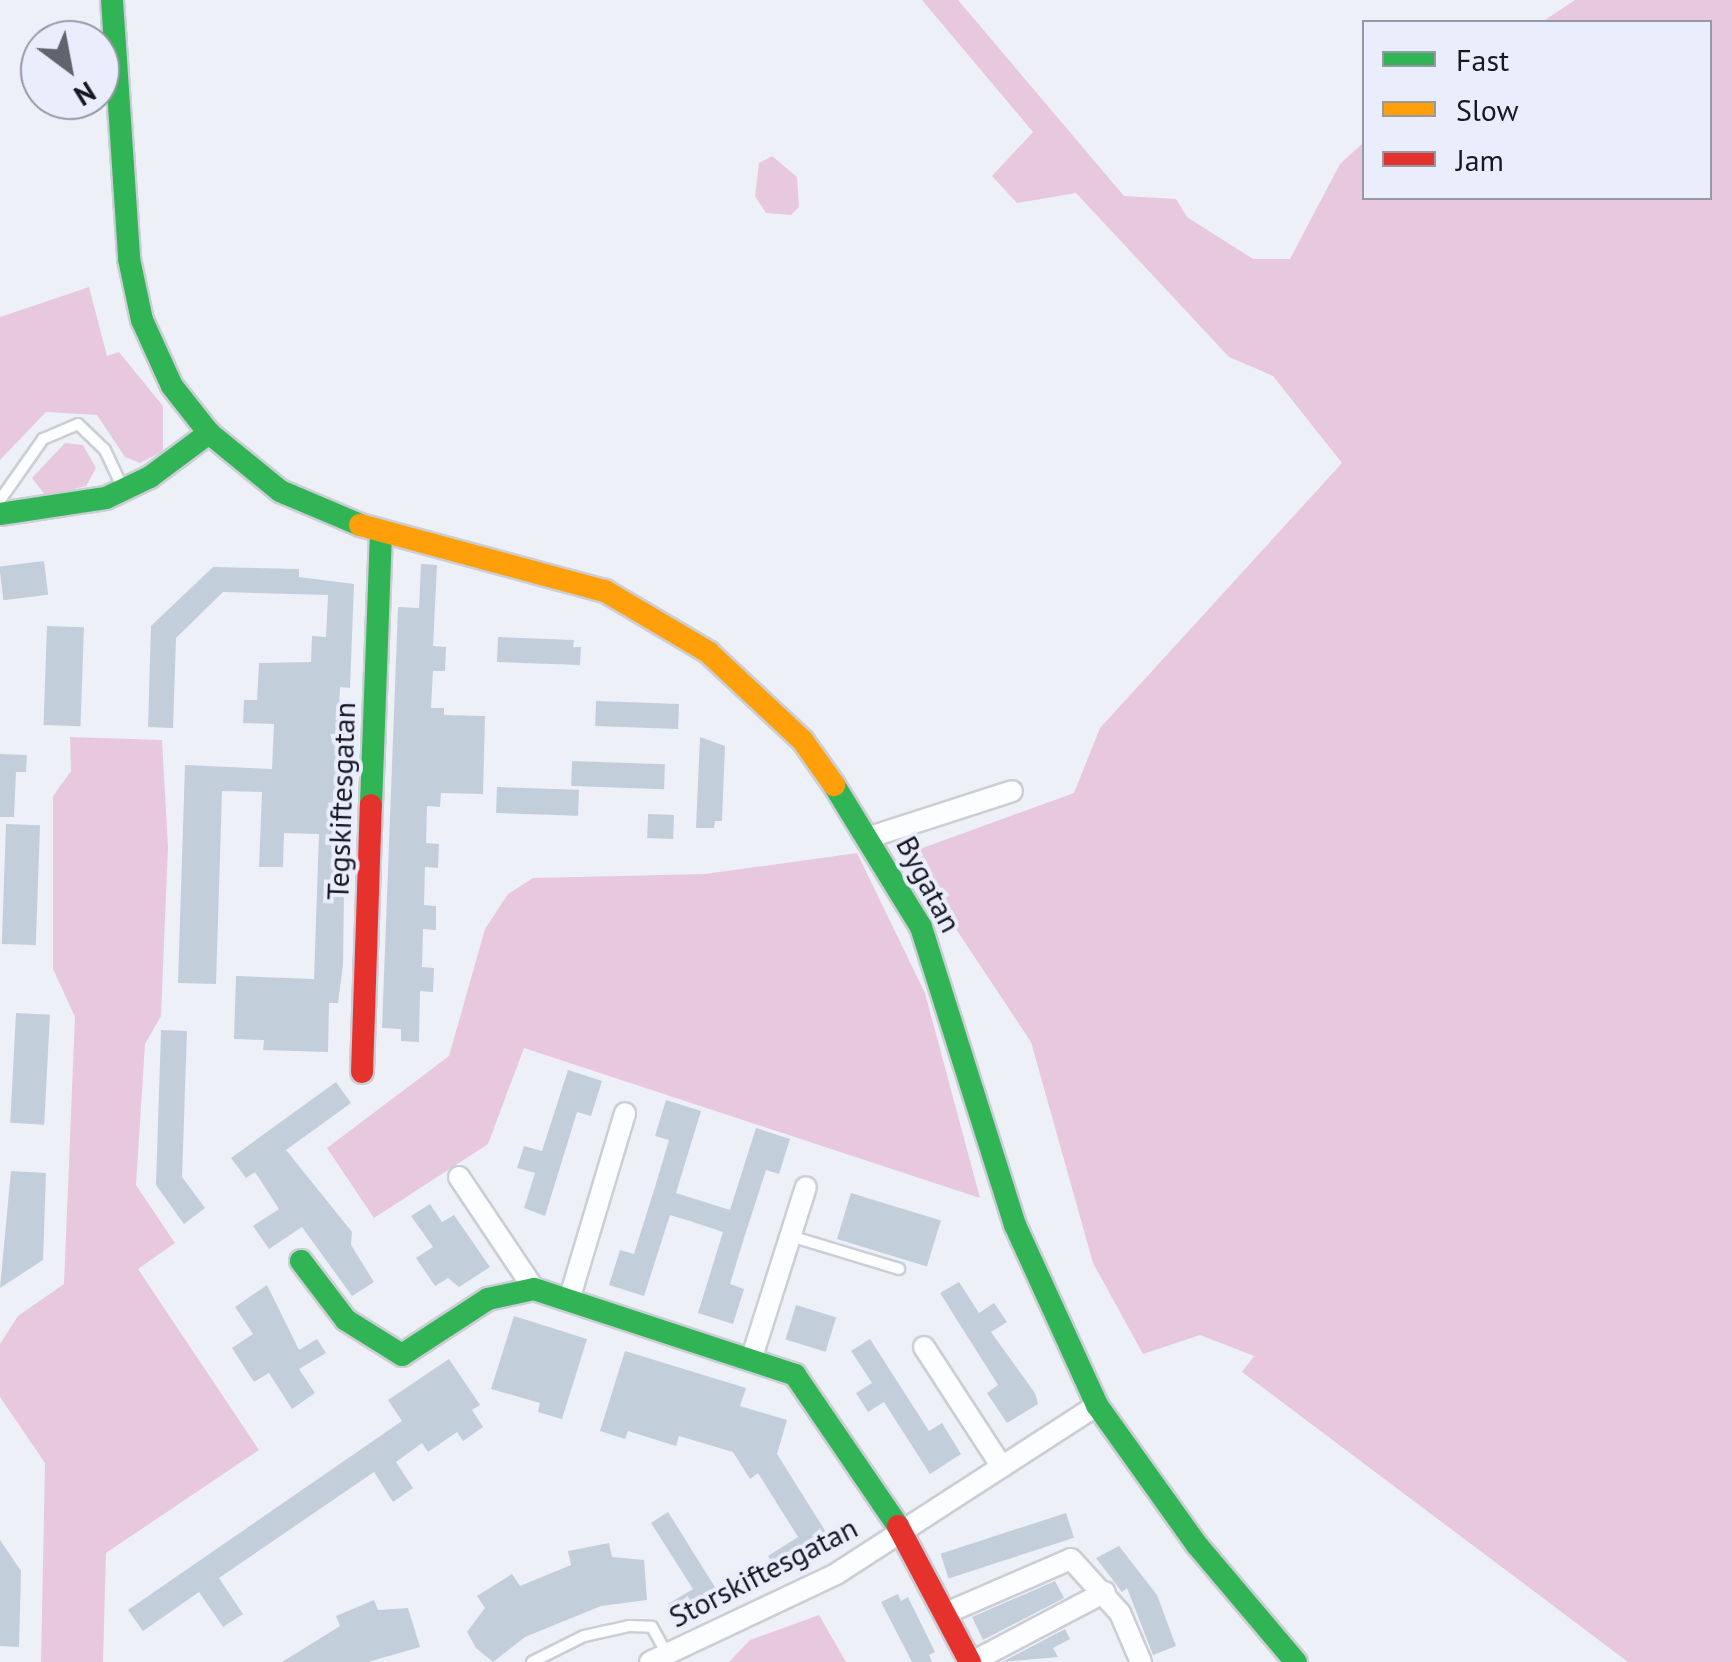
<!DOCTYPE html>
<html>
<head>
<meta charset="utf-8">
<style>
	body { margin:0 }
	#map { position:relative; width:1732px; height:1662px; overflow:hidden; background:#eef0f8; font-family:"PT Sans",sans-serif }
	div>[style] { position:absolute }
	.green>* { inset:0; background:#e8c8df }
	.building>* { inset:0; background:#c3cedb; transform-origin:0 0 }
	.roads { filter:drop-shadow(2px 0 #ccced6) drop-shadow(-2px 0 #ccced6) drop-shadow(0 2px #ccced6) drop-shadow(0 -2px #ccced6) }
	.lane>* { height:10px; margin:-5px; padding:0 5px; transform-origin:5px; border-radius:5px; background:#fcfdfe }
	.street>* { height:20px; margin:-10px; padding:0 10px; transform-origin:10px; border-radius:10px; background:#fcfdfe }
	.fast>* { height:22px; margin:-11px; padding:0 11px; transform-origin:11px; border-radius:11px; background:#30b455 }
	.slow>* { height:22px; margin:-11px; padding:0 11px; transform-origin:11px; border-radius:11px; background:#ff9f0a }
	.jam>* { height:22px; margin:-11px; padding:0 11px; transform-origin:11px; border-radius:11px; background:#e5322d }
	span { translate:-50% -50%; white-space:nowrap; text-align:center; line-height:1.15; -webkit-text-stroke:8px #eaedfc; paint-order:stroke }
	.street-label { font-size:30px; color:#171821 }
	.legend { position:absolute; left:1362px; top:20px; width:350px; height:180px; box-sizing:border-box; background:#eaedfc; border:2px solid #9698a4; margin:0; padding:12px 18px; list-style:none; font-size:30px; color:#171821 }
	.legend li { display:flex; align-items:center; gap:20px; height:50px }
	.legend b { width:50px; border:2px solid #9698a4 }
	.north { position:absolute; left:20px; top:20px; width:100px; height:100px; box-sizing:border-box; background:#eaedfc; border:2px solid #9698a4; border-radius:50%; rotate:148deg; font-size:28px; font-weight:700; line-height:40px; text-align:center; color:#171821 }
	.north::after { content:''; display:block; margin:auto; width:35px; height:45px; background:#62646c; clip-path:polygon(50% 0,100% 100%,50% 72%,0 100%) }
</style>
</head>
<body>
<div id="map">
	<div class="green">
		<i style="clip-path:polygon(922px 0,958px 0,1124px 196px,1176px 199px,1187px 217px,1253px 259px,1290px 259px,1340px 164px,1364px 142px,1364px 198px,1710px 198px,1710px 22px,1542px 22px,1575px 0,1732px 0,1732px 1662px,1628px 1662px,1242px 1372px,1254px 1356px,1200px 1335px,1143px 1354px,1093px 1263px,1031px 1042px,906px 854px,1074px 793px,1100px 728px,1342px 463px,1273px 376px,1229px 357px,1076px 193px,1017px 203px,992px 176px,1033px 132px)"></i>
		<i style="clip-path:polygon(772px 156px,797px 177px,799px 207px,791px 215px,766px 213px,755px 196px,759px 163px)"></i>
		<i style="clip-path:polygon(89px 287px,107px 356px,119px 352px,163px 406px,163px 451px,140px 463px,125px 457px,97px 415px,46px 412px,0 460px,0 317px)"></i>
		<i style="clip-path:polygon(65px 443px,83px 445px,96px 468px,86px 486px,46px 496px,32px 478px)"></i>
		<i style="clip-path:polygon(70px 737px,162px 740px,168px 847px,161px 1016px,145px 1044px,136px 1185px,175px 1243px,138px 1269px,259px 1450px,106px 1553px,103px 1662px,41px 1662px,45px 1463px,0 1397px,0 1344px,18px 1316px,64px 1284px,75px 1017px,53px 969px,53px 796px,71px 771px)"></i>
		<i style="clip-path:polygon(857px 853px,925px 993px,980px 1198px,524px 1048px,488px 1144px,374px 1218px,327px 1148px,449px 1056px,485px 929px,508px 894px,533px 878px,705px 874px)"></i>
		<i style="clip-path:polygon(819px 1615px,846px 1662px,729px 1662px,750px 1640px)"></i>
	</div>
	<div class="building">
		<i style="left:44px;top:561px;width:34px;height:45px;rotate:83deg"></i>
		<i style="clip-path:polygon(421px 564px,437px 565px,433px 646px,446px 647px,445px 671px,433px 671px,431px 708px,444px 708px,444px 715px,485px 716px,483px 794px,441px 793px,440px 807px,427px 806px,426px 843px,439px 844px,438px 868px,425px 867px,424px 905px,436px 906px,436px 930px,423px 929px,422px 967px,434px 968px,433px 992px,420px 991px,419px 1042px,401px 1041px,401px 1029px,382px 1028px,398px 607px,419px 608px)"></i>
		<i style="clip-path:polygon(213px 567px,299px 569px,299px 577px,354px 584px,350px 688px,340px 687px,335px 811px,345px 811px,343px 965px,338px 1003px,329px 1003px,328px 1052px,263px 1050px,264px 1040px,234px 1039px,236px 976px,314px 979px,319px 834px,284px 833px,283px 867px,259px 867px,262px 792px,222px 791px,216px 984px,178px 983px,185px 765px,272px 769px,274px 724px,243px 723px,244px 700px,257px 700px,259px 663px,311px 662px,312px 636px,326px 637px,328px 595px,223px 592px,176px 638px,173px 728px,148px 727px,151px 626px)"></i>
		<i style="left:47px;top:626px;width:37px;height:99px;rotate:2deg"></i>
		<i style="clip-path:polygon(498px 637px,574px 640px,573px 647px,581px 647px,580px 665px,497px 662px)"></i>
		<i style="left:596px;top:701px;width:83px;height:25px;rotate:2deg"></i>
		<i style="clip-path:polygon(700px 737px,725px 746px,722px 821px,715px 821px,714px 828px,696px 828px)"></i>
		<i style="clip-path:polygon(0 754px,27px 755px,26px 772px,16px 772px,14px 817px,0 817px)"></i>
		<i style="left:572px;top:761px;width:93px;height:25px;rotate:2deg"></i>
		<i style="left:497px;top:787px;width:82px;height:26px;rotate:2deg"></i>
		<i style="left:648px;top:814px;width:26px;height:24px;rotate:2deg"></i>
		<i style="left:6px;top:824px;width:34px;height:120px;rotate:2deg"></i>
		<i style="left:16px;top:1013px;width:34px;height:110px;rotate:3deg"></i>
		<i style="clip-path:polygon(161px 1030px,187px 1031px,182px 1177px,205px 1208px,184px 1224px,156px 1185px)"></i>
		<i style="clip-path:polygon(568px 1070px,602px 1081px,591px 1116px,577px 1112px,545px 1216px,524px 1208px,535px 1173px,517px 1168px,524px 1146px,542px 1151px)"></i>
		<i style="clip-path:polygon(336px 1082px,351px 1103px,286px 1150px,352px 1232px,351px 1245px,374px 1282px,352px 1296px,302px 1227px,269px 1249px,253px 1226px,279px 1209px,255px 1172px,246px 1178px,231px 1158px)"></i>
		<i style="clip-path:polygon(666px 1100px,701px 1111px,676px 1193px,730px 1210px,756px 1128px,790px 1139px,779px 1174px,766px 1170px,744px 1238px,730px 1284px,744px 1289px,733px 1324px,698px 1313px,723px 1232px,690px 1221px,670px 1215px,644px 1296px,609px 1285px,620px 1250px,634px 1254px,655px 1187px,669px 1140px,655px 1136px)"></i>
		<i style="clip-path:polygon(11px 1171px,46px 1173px,43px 1260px,0 1288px)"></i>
		<i style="left:851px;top:1193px;width:94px;height:48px;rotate:17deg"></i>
		<i style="clip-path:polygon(430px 1204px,442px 1222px,454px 1215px,490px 1267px,459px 1287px,448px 1278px,435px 1286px,416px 1258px,433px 1247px,411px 1216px)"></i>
		<i style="clip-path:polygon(959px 1282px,979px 1313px,994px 1303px,1007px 1322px,991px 1332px,1035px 1393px,1038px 1404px,1007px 1423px,987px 1393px,998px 1385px,940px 1293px)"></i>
		<i style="clip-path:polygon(267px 1285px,299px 1350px,317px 1339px,326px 1353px,299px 1369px,315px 1393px,292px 1409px,269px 1373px,254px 1382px,232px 1348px,253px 1334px,235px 1307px)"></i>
		<i style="left:796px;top:1305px;width:42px;height:36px;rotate:17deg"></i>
		<i style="clip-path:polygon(514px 1316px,587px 1339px,562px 1419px,538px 1412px,540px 1403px,491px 1389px)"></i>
		<i style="clip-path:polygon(870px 1339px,929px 1431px,942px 1423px,961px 1454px,930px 1474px,884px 1402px,868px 1412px,856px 1393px,872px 1383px,851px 1351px)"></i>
		<i style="clip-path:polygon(625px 1351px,746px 1388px,740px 1406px,787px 1420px,777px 1454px,829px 1537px,822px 1541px,827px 1548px,780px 1577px,768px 1556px,798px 1537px,758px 1473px,750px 1479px,733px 1452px,679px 1436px,676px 1446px,628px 1431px,625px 1439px,600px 1431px)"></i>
		<i style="clip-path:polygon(449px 1359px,480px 1405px,472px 1410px,483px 1427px,463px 1441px,457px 1432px,428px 1452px,422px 1443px,396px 1462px,413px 1488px,393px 1502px,374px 1472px,219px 1578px,243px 1614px,223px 1627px,199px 1592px,143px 1631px,128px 1610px,402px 1421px,388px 1400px)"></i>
		<i style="clip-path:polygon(668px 1512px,723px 1600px,680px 1623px,668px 1604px,693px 1589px,651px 1523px)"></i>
		<i style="left:1066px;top:1513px;width:26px;height:132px;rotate:72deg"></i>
		<i style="clip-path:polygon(0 1540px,21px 1571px,19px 1647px,0 1646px)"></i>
		<i style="clip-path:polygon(609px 1543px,612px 1557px,644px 1560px,647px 1600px,601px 1606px,525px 1637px,493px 1662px,476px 1648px,467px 1632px,485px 1608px,477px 1596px,512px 1574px,520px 1586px,571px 1565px,568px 1551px)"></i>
		<i style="clip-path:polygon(1119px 1546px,1157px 1595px,1176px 1646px,1153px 1655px,1127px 1588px,1122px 1592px,1096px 1558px)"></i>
		<i style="clip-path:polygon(1055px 1581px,1064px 1598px,983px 1640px,972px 1617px)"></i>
		<i style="clip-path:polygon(898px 1594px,901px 1601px,908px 1597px,935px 1652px,929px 1655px,932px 1662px,912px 1662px,881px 1602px)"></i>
		<i style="clip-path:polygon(374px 1600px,378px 1610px,408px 1608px,420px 1647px,368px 1662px,282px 1662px,340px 1626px,336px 1616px)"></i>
		<i style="clip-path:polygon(1065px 1629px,1070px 1639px,1053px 1648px,1058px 1657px,1002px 1662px)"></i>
	</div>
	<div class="roads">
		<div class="lane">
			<i style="left:0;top:500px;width:75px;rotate:-54.8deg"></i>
			<i style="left:43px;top:439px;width:38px;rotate:-23deg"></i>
			<i style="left:78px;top:424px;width:37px;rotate:44deg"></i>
			<i style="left:105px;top:450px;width:38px;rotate:65deg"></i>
			<i style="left:790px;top:1236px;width:114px;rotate:16.8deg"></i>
			<i style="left:532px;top:1662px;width:58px;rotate:-26.6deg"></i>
			<i style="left:584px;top:1636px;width:46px;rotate:-12.5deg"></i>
			<i style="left:629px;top:1626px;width:23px;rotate:2deg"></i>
			<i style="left:652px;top:1627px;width:31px;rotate:61deg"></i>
		</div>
		<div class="street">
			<i style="left:870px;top:837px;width:149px;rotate:-17.9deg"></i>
			<i style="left:459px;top:1177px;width:135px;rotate:56.2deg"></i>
			<i style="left:569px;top:1300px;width:195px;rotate:-73.3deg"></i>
			<i style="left:924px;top:1347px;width:143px;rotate:57deg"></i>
			<i style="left:752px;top:1357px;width:178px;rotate:-72.4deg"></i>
			<i style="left:944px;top:1614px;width:138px;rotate:-23.4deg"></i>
			<i style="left:1071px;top:1559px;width:73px;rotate:47.8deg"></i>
			<i style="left:1120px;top:1613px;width:53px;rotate:66.8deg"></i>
			<i style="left:650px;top:1662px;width:206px;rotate:-25.3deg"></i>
			<i style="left:836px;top:1574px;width:311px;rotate:-32.9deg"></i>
			<i style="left:972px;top:1662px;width:150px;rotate:-27.8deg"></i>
		</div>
		<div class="fast">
			<i style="left:112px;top:0;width:260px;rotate:86.2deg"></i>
			<i style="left:129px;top:259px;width:62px;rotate:78deg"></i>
			<i style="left:142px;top:320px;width:72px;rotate:65.6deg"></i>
			<i style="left:172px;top:386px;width:60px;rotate:51.8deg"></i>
			<i style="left:209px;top:433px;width:92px;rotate:39.2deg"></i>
			<i style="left:280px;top:491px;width:87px;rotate:23deg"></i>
			<i style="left:0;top:514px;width:107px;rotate:-8.6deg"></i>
			<i style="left:106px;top:498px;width:49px;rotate:-25.5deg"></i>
			<i style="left:150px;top:477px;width:74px;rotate:-36.7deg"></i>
			<i style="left:834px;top:785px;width:167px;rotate:58.5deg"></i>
			<i style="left:921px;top:927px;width:312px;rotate:72.5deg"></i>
			<i style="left:1015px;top:1225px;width:198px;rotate:65.5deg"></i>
			<i style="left:1097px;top:1405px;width:172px;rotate:54.5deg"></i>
			<i style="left:1197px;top:1545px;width:153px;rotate:49.8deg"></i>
			<i style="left:371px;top:805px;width:273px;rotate:-87.9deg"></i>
			<i style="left:301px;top:1261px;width:74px;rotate:52.7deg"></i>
			<i style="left:346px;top:1320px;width:66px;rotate:32deg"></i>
			<i style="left:402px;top:1355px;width:103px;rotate:-33.1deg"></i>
			<i style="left:488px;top:1299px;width:47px;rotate:-12.3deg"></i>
			<i style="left:534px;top:1289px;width:275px;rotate:18.2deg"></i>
			<i style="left:795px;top:1375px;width:183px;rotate:55.7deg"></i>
		</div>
		<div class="slow">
			<i style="left:360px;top:525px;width:254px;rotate:15.1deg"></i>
			<i style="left:605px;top:591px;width:120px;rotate:30.6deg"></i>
			<i style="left:708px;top:652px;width:130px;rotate:43.1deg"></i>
			<i style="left:803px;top:741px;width:54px;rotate:54.8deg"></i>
		</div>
		<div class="jam">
			<i style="left:362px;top:1072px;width:267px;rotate:-88.1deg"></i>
			<i style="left:898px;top:1526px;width:154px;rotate:62.1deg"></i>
		</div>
	</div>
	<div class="street-label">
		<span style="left:341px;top:801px;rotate:-88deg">Tegskiftesgatan</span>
		<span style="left:929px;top:884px;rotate:62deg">Bygatan</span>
		<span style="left:763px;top:1572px;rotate:-27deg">Storskiftesgatan</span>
	</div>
	<ul class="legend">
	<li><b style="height:12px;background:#30b455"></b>Fast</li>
	<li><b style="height:12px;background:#ff9f0a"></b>Slow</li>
	<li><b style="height:12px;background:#e5322d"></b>Jam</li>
	</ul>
	<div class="north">N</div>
</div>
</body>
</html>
